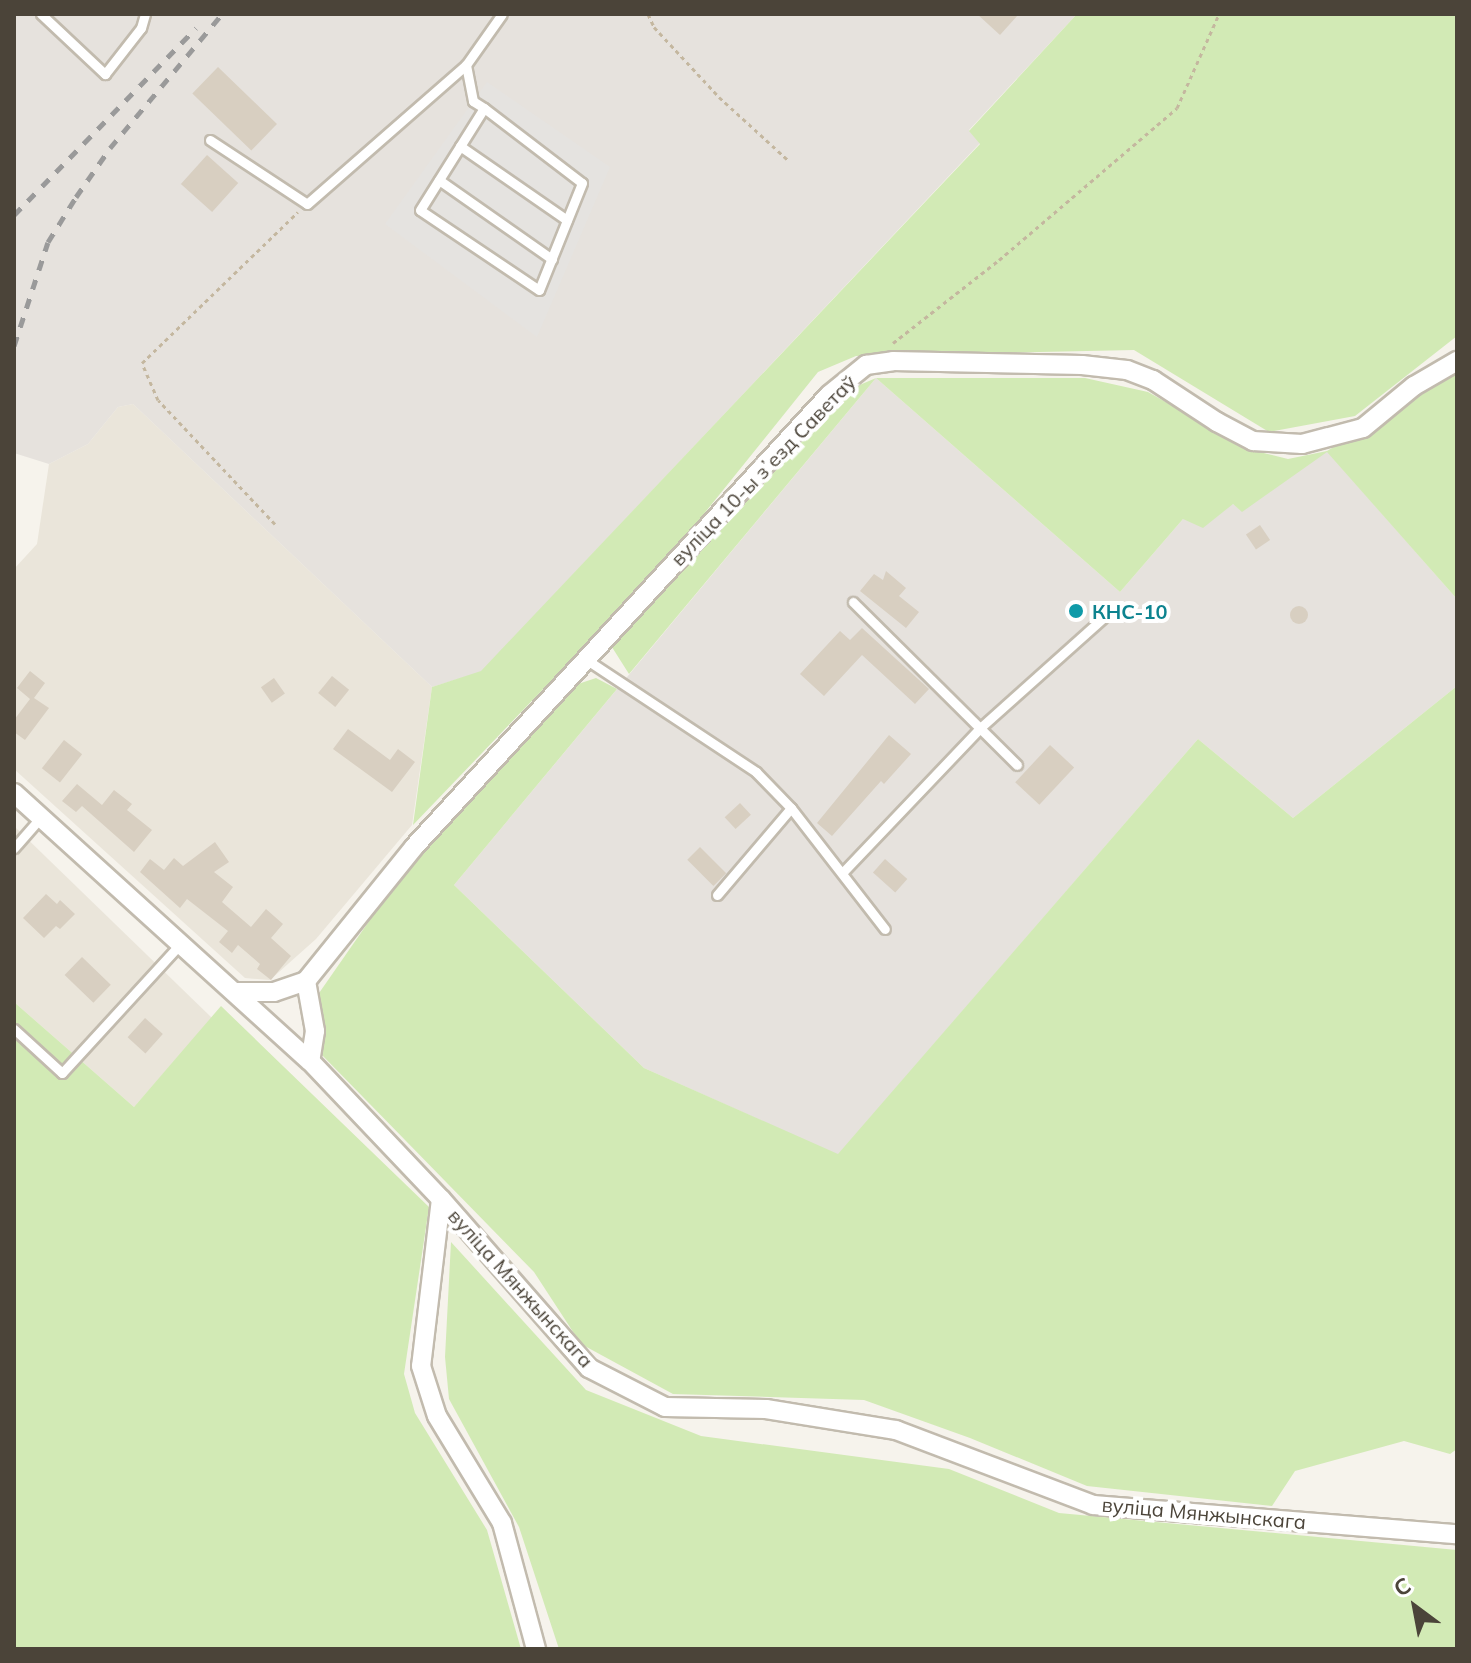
<!DOCTYPE html>
<html>
<head>
<meta charset="utf-8">
<style>
	body { margin:0 }
	#map { position:relative; width:1471px; height:1663px; overflow:hidden; background:#f6f3ec; font-family:Mulish,sans-serif }
	div>[style] { position:absolute }
	.residential>* { inset:0; background:#eae5da }
	.industrial>* { inset:0; background:#e6e2dd }
	.green>* { inset:0; background:#d2eab5 }
	.parking>* { inset:0; background:#e5e3e0 }
	.building>* { inset:0; background:#d8cfc1; transform-origin:0 0 }
	.round { border-radius:50% }
	.path>* { height:3px; margin-top:-1.5px; transform-origin:0; background:repeating-linear-gradient(90deg,#c4b79f 0 4px,transparent 0 8px) }
	.roads { filter:drop-shadow(2px 0 #c2bbae) drop-shadow(-2px 0 #c2bbae) drop-shadow(0 2px #c2bbae) drop-shadow(0 -2px #c2bbae) }
	.service>* { height:9px; margin:-4.5px; padding:0 4.5px; transform-origin:4.5px; border-radius:4.5px; background:#fff }
	.minor>* { height:18px; margin:-9px; padding:0 9px; transform-origin:9px; border-radius:9px; background:#fff }
	.rail>* { height:5px; margin-top:-2.5px; transform-origin:0; background:repeating-linear-gradient(90deg,#9a9a9a 0 10px,transparent 0 20px) }
	.dots>* { width:22px; height:22px; translate:-50% -50%; box-sizing:border-box; border:4px solid #fff; border-radius:50% }
	span { translate:-50% -50%; white-space:nowrap; text-align:center; line-height:1.15; -webkit-text-stroke:8px #fff; paint-order:stroke }
	.street-label { font-size:20px; color:#4b4439 }
	.culture-label { font-size:20px; color:#0d838f; font-weight:700 }
	.left { translate:0 -50%; text-align:left }
	.frame { position:absolute; inset:0; border:16px solid #4b4439; pointer-events:none }
	.north { position:absolute; left:1375px; top:1567px; width:80px; height:80px; -webkit-text-stroke:6px #fff; paint-order:stroke; rotate:328deg; font-size:22px; font-weight:700; line-height:32px; text-align:center; color:#4b4439 }
	.north::after { content:''; display:block; margin:auto; width:28px; height:36px; background:#4b4439; clip-path:polygon(50% 0,100% 100%,50% 72%,0 100%) }
</style>
</head>
<body>
<div id="map">
	<div class="residential">
		<i style="clip-path:polygon(133px 404px,432px 687px,412px 825px,316px 939px,270px 980px,245px 978px,14px 769px,14px 569px,37px 544px,49px 464px,88px 444px,118px 407px)"></i>
		<i style="clip-path:polygon(14px 826px,212px 1018px,134px 1107px,14px 1002px)"></i>
	</div>
	<div class="industrial">
		<i style="clip-path:polygon(14px 14px,1077px 14px,969px 130px,980px 143px,481px 672px,432px 687px,133px 404px,118px 407px,88px 444px,49px 464px,14px 453px)"></i>
		<i style="clip-path:polygon(876px 378px,1120px 592px,1183px 519px,1233px 504px,1242px 511px,1327px 451px,1457px 599px,1457px 686px,1293px 818px,1198px 739px,838px 1155px,644px 1068px,454px 885px)"></i>
	</div>
	<div class="green">
		<i style="clip-path:polygon(1077px 14px,1457px 14px,1457px 336px,1355px 416px,1269px 432px,1134px 350px,856px 356px,818px 372px,666px 561px,413px 825px,432px 687px,481px 671px,980px 144px,969px 131px)"></i>
		<i style="clip-path:polygon(1457px 373px,1457px 599px,1327px 452px,1242px 512px,1233px 504px,1203px 528px,1183px 519px,1120px 592px,876px 378px,629px 674px,610px 644px,848px 390px,876px 378px,1085px 378px,1148px 392px,1251px 450px,1288px 459px,1327px 451px)"></i>
		<i style="clip-path:polygon(596px 678px,617px 689px,454px 885px,644px 1068px,838px 1154px,1198px 739px,1293px 818px,1457px 686px,1457px 1449px,1450px 1454px,1404px 1441px,1295px 1471px,1272px 1506px,1087px 1486px,970px 1438px,864px 1400px,673px 1394px,581px 1344px,534px 1272px,321px 1054px,317px 996px,415px 855px,575px 685px)"></i>
		<i style="clip-path:polygon(14px 1002px,134px 1107px,221px 1006px,429px 1207px,404px 1374px,415px 1413px,487px 1530px,521px 1649px,14px 1649px)"></i>
		<i style="clip-path:polygon(451px 1242px,586px 1390px,701px 1436px,949px 1469px,1059px 1513px,1457px 1550px,1457px 1649px,559px 1649px,519px 1527px,449px 1399px,445px 1357px)"></i>
	</div>
	<div class="parking">
		<i style="clip-path:polygon(487px 82px,610px 167px,537px 337px,385px 224px)"></i>
	</div>
	<div class="building">
		<i style="clip-path:polygon(977px 14px,1019px 14px,1000px 35px)"></i>
		<i style="left:218px;top:67px;width:82px;height:37px;rotate:44deg"></i>
		<i style="left:207px;top:155px;width:42px;height:39px;rotate:42deg"></i>
		<i style="left:1260px;top:525px;width:18px;height:17px;rotate:56deg"></i>
		<i style="clip-path:polygon(886px 571px,906px 588px,899px 596px,919px 612px,906px 628px,860px 591px,874px 574px,883px 580px)"></i>
		<i class="round" style="left:1290px;top:606px;width:18px;height:18px"></i>
		<i style="clip-path:polygon(862px 628px,929px 689px,915px 704px,862px 655px,824px 696px,800px 674px,840px 631px,850px 640px)"></i>
		<i style="clip-path:polygon(30px 671px,45px 683px,34px 698px,49px 708px,25px 740px,14px 732px,14px 720px,30px 699px,17px 688px)"></i>
		<i style="left:332px;top:676px;width:22px;height:22px;rotate:39deg"></i>
		<i style="left:274px;top:678px;width:19px;height:16px;rotate:55deg"></i>
		<i style="clip-path:polygon(348px 729px,390px 760px,398px 749px,415px 762px,392px 792px,333px 749px)"></i>
		<i style="clip-path:polygon(889px 735px,911px 754px,884px 784px,881px 781px,832px 836px,817px 823px)"></i>
		<i style="left:64px;top:740px;width:23px;height:36px;rotate:38deg"></i>
		<i style="left:1050px;top:745px;width:33px;height:51px;rotate:43deg"></i>
		<i style="clip-path:polygon(77px 784px,102px 805px,114px 790px,132px 804px,127px 810px,152px 830px,134px 852px,82px 806px,76px 812px,62px 801px)"></i>
		<i style="left:740px;top:803px;width:16px;height:21px;rotate:47deg"></i>
		<i style="clip-path:polygon(215px 842px,229px 862px,214px 872px,233px 887px,222px 902px,251px 927px,266px 909px,283px 924px,271px 938px,291px 956px,271px 980px,257px 969px,260px 964px,238px 945px,232px 953px,219px 942px,228px 931px,187px 899px,180px 908px,140px 872px,150px 859px,164px 870px,174px 858px,183px 866px)"></i>
		<i style="left:700px;top:847px;width:37px;height:18px;rotate:45deg"></i>
		<i style="left:885px;top:859px;width:30px;height:18px;rotate:42deg"></i>
		<i style="clip-path:polygon(46px 894px,57px 904px,60px 900px,75px 914px,60px 929px,56px 926px,44px 938px,23px 918px)"></i>
		<i style="left:82px;top:957px;width:40px;height:25px;rotate:44deg"></i>
		<i style="left:145px;top:1018px;width:24px;height:26px;rotate:42deg"></i>
	</div>
	<div class="path">
		<i style="left:648px;top:14px;width:14px;rotate:65deg"></i>
		<i style="left:654px;top:27px;width:96px;rotate:47.1deg"></i>
		<i style="left:719px;top:97px;width:95px;rotate:42.4deg"></i>
		<i style="left:893px;top:343px;width:135px;rotate:-38.1deg"></i>
		<i style="left:999px;top:260px;width:234px;rotate:-40.5deg"></i>
		<i style="left:1177px;top:108px;width:103px;rotate:-65.9deg"></i>
		<i style="left:275px;top:524px;width:170px;rotate:-133.3deg"></i>
		<i style="left:158px;top:400px;width:40px;rotate:-113.4deg"></i>
		<i style="left:142px;top:363px;width:217px;rotate:-44.1deg"></i>
	</div>
	<div class="roads">
		<div class="service">
			<i style="left:41px;top:14px;width:88px;rotate:43.2deg"></i>
			<i style="left:105px;top:74px;width:58px;rotate:-52deg"></i>
			<i style="left:141px;top:28px;width:15px;rotate:-74deg"></i>
			<i style="left:484px;top:108px;width:123px;rotate:37.4deg"></i>
			<i style="left:582px;top:183px;width:115px;rotate:111.9deg"></i>
			<i style="left:539px;top:290px;width:143px;rotate:-146.1deg"></i>
			<i style="left:420px;top:210px;width:120px;rotate:-57.9deg"></i>
			<i style="left:484px;top:108px;width:13px;rotate:-148deg"></i>
			<i style="left:473px;top:101px;width:37px;rotate:-101deg"></i>
			<i style="left:466px;top:65px;width:62px;rotate:-54.8deg"></i>
			<i style="left:210px;top:140px;width:116px;rotate:33.4deg"></i>
			<i style="left:307px;top:204px;width:211px;rotate:-41.2deg"></i>
			<i style="left:460px;top:146px;width:130px;rotate:34.7deg"></i>
			<i style="left:439px;top:180px;width:138px;rotate:35deg"></i>
			<i style="left:853px;top:602px;width:231px;rotate:44.8deg"></i>
			<i style="left:587px;top:660px;width:203px;rotate:33.5deg"></i>
			<i style="left:756px;top:772px;width:50px;rotate:45.8deg"></i>
			<i style="left:791px;top:808px;width:153px;rotate:52.2deg"></i>
			<i style="left:14px;top:848px;width:41px;rotate:-48.9deg"></i>
			<i style="left:843px;top:872px;width:199px;rotate:-46.4deg"></i>
			<i style="left:980px;top:728px;width:164px;rotate:-41.8deg"></i>
			<i style="left:717px;top:895px;width:114px;rotate:-49.6deg"></i>
			<i style="left:14px;top:1029px;width:65px;rotate:42.5deg"></i>
			<i style="left:62px;top:1073px;width:175px;rotate:-47.5deg"></i>
		</div>
		<div class="minor">
			<i style="left:14px;top:793px;width:399px;rotate:42.2deg"></i>
			<i style="left:310px;top:1061px;width:190px;rotate:46.5deg"></i>
			<i style="left:441px;top:1199px;width:225px;rotate:48.8deg"></i>
			<i style="left:589px;top:1368px;width:85px;rotate:27.2deg"></i>
			<i style="left:665px;top:1407px;width:101px;rotate:1.1deg"></i>
			<i style="left:766px;top:1409px;width:132px;rotate:9.2deg"></i>
			<i style="left:896px;top:1430px;width:211px;rotate:20.8deg"></i>
			<i style="left:1093px;top:1505px;width:365px;rotate:4.6deg"></i>
			<i style="left:306px;top:981px;width:51px;rotate:79.8deg"></i>
			<i style="left:315px;top:1031px;width:30px;rotate:99deg"></i>
			<i style="left:236px;top:992px;width:38px"></i>
			<i style="left:274px;top:992px;width:34px;rotate:-19deg"></i>
			<i style="left:306px;top:981px;width:172px;rotate:-51.1deg"></i>
			<i style="left:414px;top:847px;width:614px;rotate:-47.44deg"></i>
			<i style="left:829px;top:395px;width:48px;rotate:-39deg"></i>
			<i style="left:866px;top:365px;width:27px;rotate:-8deg"></i>
			<i style="left:893px;top:361px;width:189px;rotate:1.2deg"></i>
			<i style="left:1082px;top:365px;width:45px;rotate:6.3deg"></i>
			<i style="left:1127px;top:370px;width:28px;rotate:21deg"></i>
			<i style="left:1153px;top:380px;width:77px;rotate:33.3deg"></i>
			<i style="left:1217px;top:422px;width:41px;rotate:27.8deg"></i>
			<i style="left:1253px;top:441px;width:49px;rotate:3.5deg"></i>
			<i style="left:1302px;top:444px;width:63px;rotate:-14.7deg"></i>
			<i style="left:1363px;top:428px;width:66px;rotate:-39.5deg"></i>
			<i style="left:1414px;top:386px;width:50px;rotate:-30.2deg"></i>
			<i style="left:441px;top:1199px;width:168px;rotate:96.8deg"></i>
			<i style="left:421px;top:1366px;width:52px;rotate:72.3deg"></i>
			<i style="left:437px;top:1416px;width:125px;rotate:58.7deg"></i>
			<i style="left:502px;top:1523px;width:131px;rotate:74.9deg"></i>
		</div>
	</div>
	<div class="rail">
		<i style="left:14px;top:215px;width:261px;rotate:-45.8deg"></i>
		<i style="left:14px;top:346px;width:109px;rotate:-71.9deg"></i>
		<i style="left:48px;top:242px;width:53px;rotate:-58.1deg"></i>
		<i style="left:76px;top:197px;width:60px;rotate:-55.2deg"></i>
		<i style="left:110px;top:148px;width:175px;rotate:-50.1deg"></i>
	</div>
	<div class="dots">
		<i style="left:1076px;top:611px;background:#0f9aa8"></i>
	</div>
	<div class="street-label">
		<span style="left:763px;top:470px;rotate:-46deg">вуліца 10-ы зʼезд Саветаў</span>
		<span style="left:521px;top:1288px;rotate:48deg">вуліца Мянжынскага</span>
		<span style="left:1204px;top:1513px;rotate:5deg">вуліца Мянжынскага</span>
	</div>
	<div class="culture-label">
		<span class="left" style="left:1092px;top:611px">КНС-10</span>
	</div>
	<div class="frame"></div>
	<div class="north">С</div>
</div>
</body>
</html>
